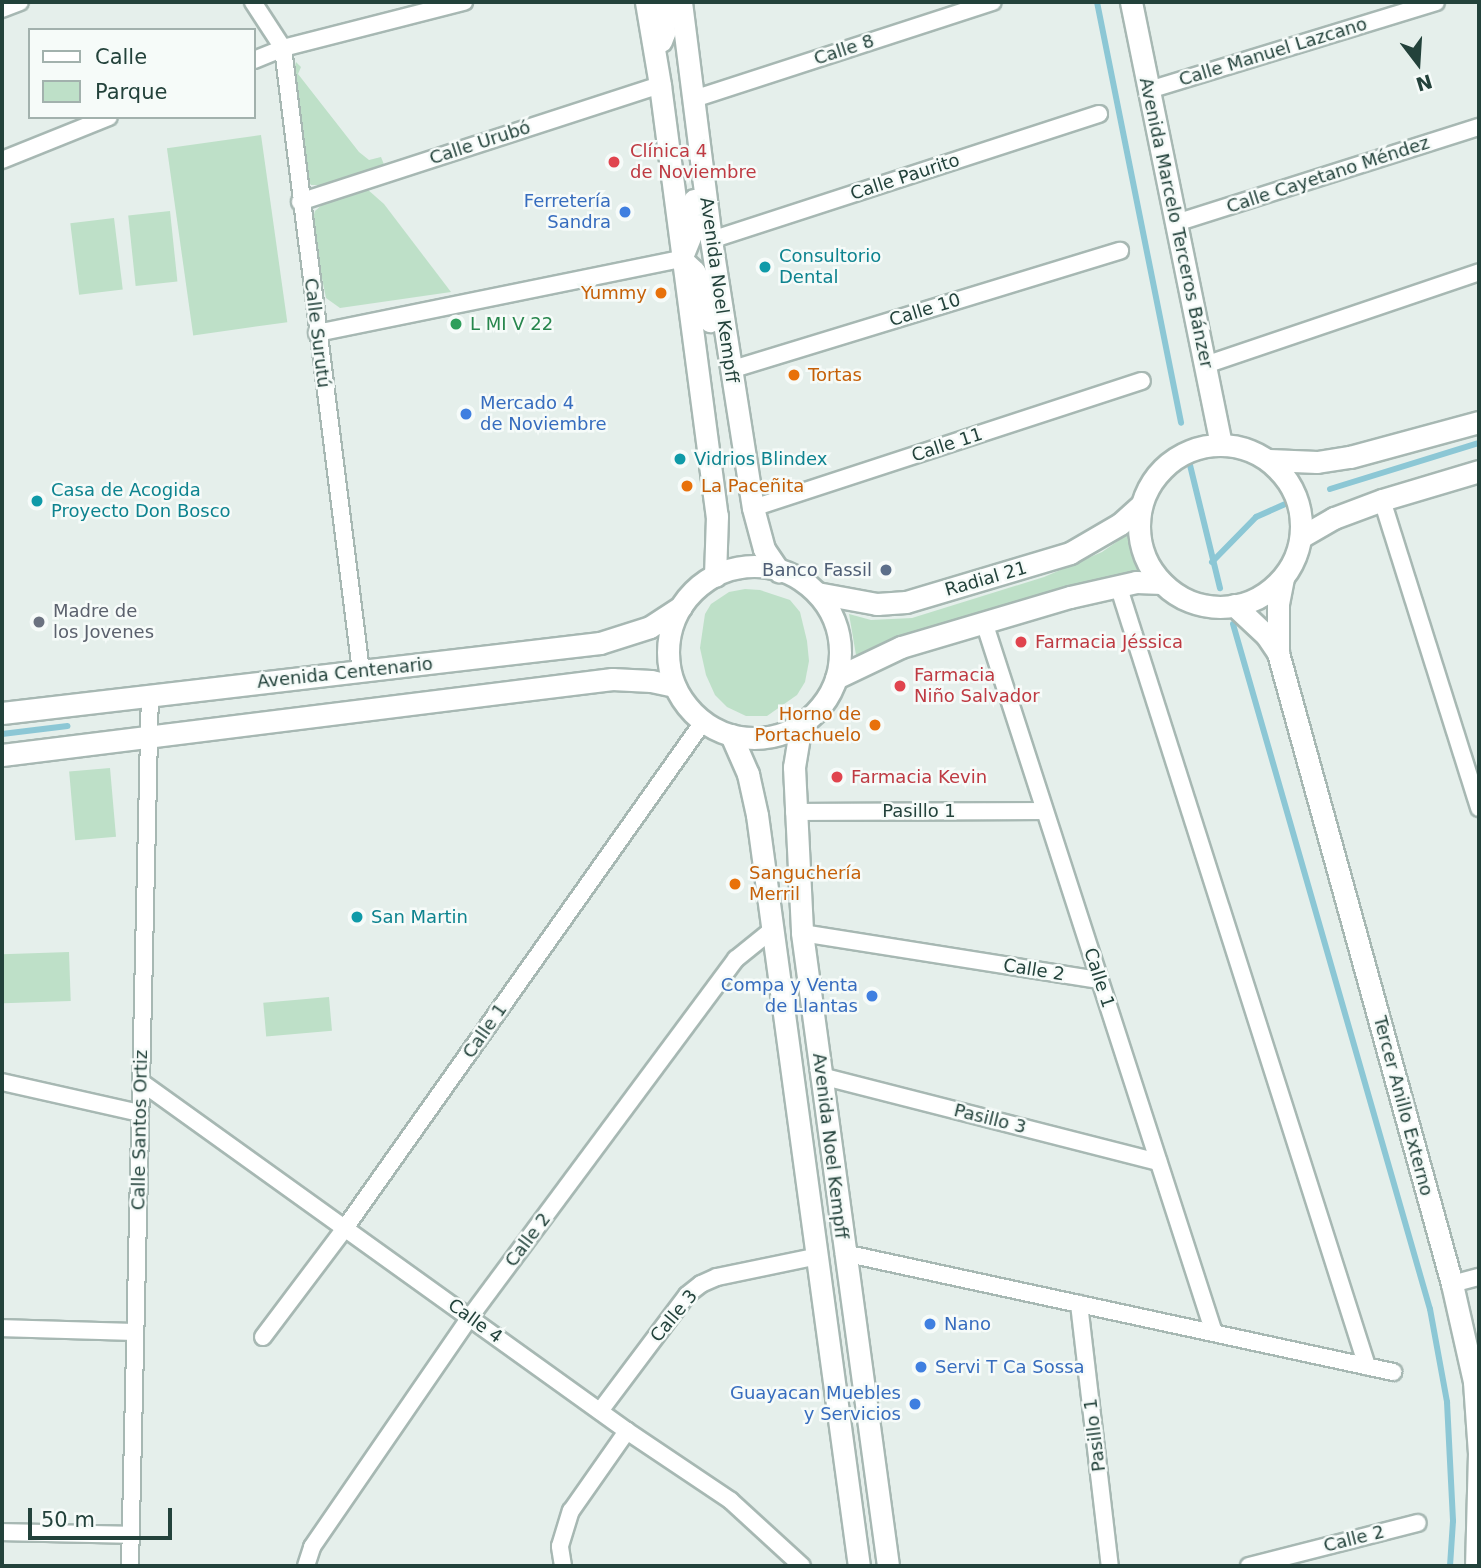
<!DOCTYPE html>
<html>
<head>
<meta charset="utf-8">
<style>
	body { margin:0 }
	#map { position:relative; width:1481px; height:1568px; overflow:hidden; background:#e5efeb; font-family:"DejaVu Sans",sans-serif }
	div>[style] { position:absolute }
	.green>* { inset:0; background:#bee0c8; transform-origin:0 0 }
	.stream>* { height:6px; margin:-3px; padding:0 3px; transform-origin:3px; border-radius:3px; background:#8cc7d5 }
	.roads { filter:drop-shadow(2px 0 #a7b8b3) drop-shadow(-2px 0 #a7b8b3) drop-shadow(0 2px #a7b8b3) drop-shadow(0 -2px #a7b8b3) }
	.minor>* { height:16px; margin:-8px; padding:0 8px; transform-origin:8px; border-radius:8px; background:#fff }
	.tertiary>* { height:21px; margin:-10.5px; padding:0 10.5px; transform-origin:10.5px; border-radius:10.5px; background:#fff }
	.tertiary>.ring { margin:-10.5px; padding:0; box-sizing:content-box; background:none; border:21px solid #fff; border-radius:50% }
	.secondary>* { height:21px; margin:-10.5px; padding:0 10.5px; transform-origin:10.5px; border-radius:10.5px; background:#fff }
	.secondary>.ring { margin:-10.5px; padding:0; box-sizing:content-box; background:none; border:21px solid #fff; border-radius:50% }
	.dots>* { width:19px; height:19px; translate:-50% -50%; box-sizing:border-box; border:4px solid #f6fbf9; border-radius:50% }
	span { translate:-50% -50%; white-space:nowrap; text-align:center; line-height:1.15; -webkit-text-stroke:5px #f6fbf9; paint-order:stroke }
	.street-label { font-size:18px; color:#23423b }
	.health-label { font-size:18px; color:#be3a42 }
	.left { translate:0 -50%; text-align:left }
	.shop-label { font-size:18px; color:#366cbe }
	.right { translate:-100% -50%; text-align:right }
	.culture-label { font-size:18px; color:#0d838f }
	.food-label { font-size:18px; color:#c56008 }
	.leisure-label { font-size:18px; color:#27864d }
	.service-label { font-size:18px; color:#4e5e75 }
	.worship-label { font-size:18px; color:#5b616d }
	.frame { position:absolute; inset:0; border:4px solid #23423b; pointer-events:none }
	.legend { position:absolute; left:28px; top:28px; width:228px; height:91px; box-sizing:border-box; background:#f6fbf9; border:2px solid #a2b1ad; margin:0; padding:9px 12px; list-style:none; font-size:21px; color:#23423b }
	.legend li { display:flex; align-items:center; gap:14px; height:35px }
	.legend b { width:35px; border:2px solid #a2b1ad }
	.north { position:absolute; left:1383px; top:28px; width:70px; height:70px; -webkit-text-stroke:5px #f6fbf9; paint-order:stroke; rotate:163deg; font-size:19px; font-weight:700; line-height:28px; text-align:center; color:#23423b }
	.north::after { content:''; display:block; margin:auto; width:24px; height:32px; background:#23423b; clip-path:polygon(50% 0,100% 100%,50% 72%,0 100%) }
	.scale { position:absolute; left:28px; top:1508px; width:144px; height:32px; box-sizing:border-box; border:4px solid #23423b; border-top:0; padding-left:9px; font-size:21px; line-height:24px; white-space:nowrap; color:#23423b; -webkit-text-stroke:5px #f6fbf9; paint-order:stroke }
</style>
</head>
<body>
<div id="map">
	<div class="green">
		<i style="clip-path:polygon(296px 62px,301px 67px,298px 74px,359px 152px,369px 160px,381px 157px,385px 167px,330px 185px,311px 185px,302px 171px,290px 82px)"></i>
		<i style="left:261px;top:135px;width:189px;height:95px;rotate:82deg"></i>
		<i style="clip-path:polygon(367px 189px,384px 204px,451px 292px,340px 308px,326px 298px,311px 225px,315px 211px,325px 202px)"></i>
		<i style="left:170px;top:211px;width:71px;height:42px;rotate:84deg"></i>
		<i style="left:114px;top:218px;width:72px;height:44px;rotate:83deg"></i>
		<i style="clip-path:polygon(1128px 534px,1142px 574px,940px 627px,856px 655px,849px 614px,871px 620px,912px 618px,1044px 577px,1102px 552px)"></i>
		<i style="clip-path:polygon(745px 589px,760px 590px,790px 600px,800px 612px,807px 641px,809px 661px,805px 682px,797px 695px,767px 716px,746px 716px,727px 707px,715px 695px,706px 675px,700px 648px,705px 614px,711px 604px,729px 592px)"></i>
		<i style="left:110px;top:768px;width:69px;height:41px;rotate:85deg"></i>
		<i style="left:69px;top:952px;width:49px;height:67px;rotate:88deg"></i>
		<i style="left:329px;top:997px;width:34px;height:66px;rotate:85deg"></i>
	</div>
	<div class="stream">
		<i style="left:1097px;top:2px;width:429px;rotate:78.7deg"></i>
		<i style="left:1189px;top:461px;width:131px;rotate:76.3deg"></i>
		<i style="left:1330px;top:489px;width:156px;rotate:-17.2deg"></i>
		<i style="left:1212px;top:562px;width:63px;rotate:-45.6deg"></i>
		<i style="left:1256px;top:517px;width:32px;rotate:-24deg"></i>
		<i style="left:1233px;top:624px;width:713px;rotate:73.96deg"></i>
		<i style="left:1430px;top:1309px;width:95px;rotate:79.6deg"></i>
		<i style="left:1447px;top:1402px;width:119px;rotate:87.1deg"></i>
		<i style="left:1453px;top:1521px;width:45px;rotate:93.8deg"></i>
		<i style="left:2px;top:734px;width:66px;rotate:-6.9deg"></i>
	</div>
	<div class="roads">
		<div class="minor">
			<i style="left:253px;top:2px;width:55px;rotate:56.9deg"></i>
			<i style="left:283px;top:48px;width:629px;rotate:82.87deg"></i>
			<i style="left:2px;top:9px;width:19px;rotate:-21deg"></i>
			<i style="left:254px;top:60px;width:31px;rotate:-22deg"></i>
			<i style="left:283px;top:48px;width:187px;rotate:-14.3deg"></i>
			<i style="left:1149px;top:90px;width:300px;rotate:-17deg"></i>
			<i style="left:694px;top:99px;width:314px;rotate:-18deg"></i>
			<i style="left:2px;top:160px;width:115px;rotate:-21.9deg"></i>
			<i style="left:300px;top:202px;width:379px;rotate:-18deg"></i>
			<i style="left:1176px;top:223px;width:318px;rotate:-17.6deg"></i>
			<i style="left:711px;top:240px;width:408px;rotate:-18deg"></i>
			<i style="left:317px;top:333px;width:371px;rotate:-11.5deg"></i>
			<i style="left:1205px;top:365px;width:289px;rotate:-18.7deg"></i>
			<i style="left:730px;top:370px;width:408px;rotate:-17deg"></i>
			<i style="left:1382px;top:500px;width:323px;rotate:72.5deg"></i>
			<i style="left:753px;top:508px;width:409px;rotate:-18.1deg"></i>
			<i style="left:1118px;top:585px;width:820px;rotate:72.32deg"></i>
			<i style="left:984px;top:622px;width:747px;rotate:72.07deg"></i>
			<i style="left:794px;top:812px;width:250px;rotate:-0.2deg"></i>
			<i style="left:802px;top:933px;width:301px;rotate:9deg"></i>
			<i style="left:821px;top:1076px;width:348px;rotate:14.3deg"></i>
			<i style="left:2px;top:1082px;width:141px;rotate:12.7deg"></i>
			<i style="left:141px;top:1082px;width:598px;rotate:35.68deg"></i>
			<i style="left:627px;top:1431px;width:125px;rotate:33.9deg"></i>
			<i style="left:731px;top:1501px;width:96px;rotate:42.5deg"></i>
			<i style="left:844px;top:1253px;width:562px;rotate:12.23deg"></i>
			<i style="left:1452px;top:1284px;width:28px;rotate:-15deg"></i>
			<i style="left:1079px;top:1304px;width:264px;rotate:83.3deg"></i>
			<i style="left:2px;top:1328px;width:133px;rotate:1.7deg"></i>
			<i style="left:263px;top:1337px;width:136px;rotate:-53deg"></i>
			<i style="left:345px;top:1228px;width:620px;rotate:-54.72deg"></i>
			<i style="left:600px;top:1411px;width:145px;rotate:-53.1deg"></i>
			<i style="left:687px;top:1295px;width:18px;rotate:-38deg"></i>
			<i style="left:701px;top:1284px;width:17px;rotate:-24deg"></i>
			<i style="left:717px;top:1277px;width:103px;rotate:-11.7deg"></i>
			<i style="left:2px;top:1532px;width:129px;rotate:1.3deg"></i>
			<i style="left:130px;top:1566px;width:872px;rotate:-88.69deg"></i>
			<i style="left:306px;top:1566px;width:20px;rotate:-72deg"></i>
			<i style="left:312px;top:1547px;width:279px;rotate:-55.5deg"></i>
			<i style="left:470px;top:1317px;width:446px;rotate:-53.4deg"></i>
			<i style="left:736px;top:959px;width:46px;rotate:-38.9deg"></i>
			<i style="left:563px;top:1566px;width:20px;rotate:-99deg"></i>
			<i style="left:560px;top:1546px;width:37px;rotate:-73deg"></i>
			<i style="left:571px;top:1511px;width:98px;rotate:-55deg"></i>
			<i style="left:1249px;top:1566px;width:174px;rotate:-14.3deg"></i>
		</div>
		<div class="tertiary">
			<i style="left:1131px;top:2px;width:451px;rotate:78.5deg"></i>
			<i class="ring" style="left:1139px;top:445px;width:141px;height:141px"></i>
			<i style="left:1269px;top:460px;width:48px;rotate:2.4deg"></i>
			<i style="left:1317px;top:462px;width:33px;rotate:-9deg"></i>
			<i style="left:1350px;top:457px;width:134px;rotate:-15.2deg"></i>
			<i style="left:1301px;top:537px;width:38px;rotate:-30deg"></i>
			<i style="left:1334px;top:518px;width:51px;rotate:-20.6deg"></i>
			<i style="left:1382px;top:500px;width:101px;rotate:-16.6deg"></i>
			<i style="left:1283px;top:578px;width:25px;rotate:101deg"></i>
			<i style="left:1278px;top:603px;width:50px;rotate:90deg"></i>
			<i style="left:1278px;top:653px;width:655px;rotate:74.58deg"></i>
			<i style="left:1452px;top:1284px;width:100px;rotate:77.3deg"></i>
			<i style="left:1474px;top:1382px;width:71px;rotate:86deg"></i>
			<i style="left:1479px;top:1453px;width:113px;rotate:91.5deg"></i>
			<i style="left:817px;top:593px;width:61px;rotate:10.4deg"></i>
			<i style="left:877px;top:604px;width:29px;rotate:-4deg"></i>
			<i style="left:906px;top:602px;width:171px;rotate:-16.6deg"></i>
			<i style="left:1070px;top:553px;width:58px;rotate:-30.1deg"></i>
			<i style="left:1120px;top:524px;width:28px;rotate:-42deg"></i>
			<i style="left:1234px;top:605px;width:44px;rotate:43.2deg"></i>
			<i style="left:1266px;top:635px;width:22px;rotate:56deg"></i>
			<i style="left:836px;top:678px;width:72px;rotate:-25.5deg"></i>
			<i style="left:901px;top:647px;width:176px;rotate:-16.5deg"></i>
			<i style="left:1070px;top:597px;width:68px;rotate:-12.8deg"></i>
			<i style="left:1136px;top:582px;width:26px;rotate:2deg"></i>
			<i style="left:2px;top:713px;width:602px;rotate:-6.68deg"></i>
			<i style="left:600px;top:643px;width:52px;rotate:-17.7deg"></i>
			<i style="left:650px;top:627px;width:37px;rotate:-33deg"></i>
			<i style="left:2px;top:755px;width:615px;rotate:-7.1deg"></i>
			<i style="left:612px;top:679px;width:39px;rotate:3deg"></i>
			<i style="left:651px;top:681px;width:24px;rotate:12deg"></i>
		</div>
		<div class="secondary">
			<i style="left:646px;top:2px;width:84px;rotate:80.4deg"></i>
			<i style="left:660px;top:85px;width:435px;rotate:82.5deg"></i>
			<i style="left:717px;top:516px;width:60px;rotate:91.9deg"></i>
			<i style="left:681px;top:2px;width:240px;rotate:82.8deg"></i>
			<i style="left:711px;top:240px;width:271px;rotate:81.1deg"></i>
			<i style="left:753px;top:508px;width:42px;rotate:75deg"></i>
			<i style="left:764px;top:549px;width:27px;rotate:56deg"></i>
			<i style="left:661px;top:41px;width:9px;rotate:-69deg"></i>
			<i style="left:664px;top:33px;width:31px;rotate:-92deg"></i>
			<i style="left:694px;top:200px;width:22px;rotate:85deg"></i>
			<i style="left:696px;top:222px;width:40px;rotate:112deg"></i>
			<i style="left:681px;top:259px;width:18px;rotate:43deg"></i>
			<i style="left:694px;top:271px;width:19px;rotate:62deg"></i>
			<i style="left:703px;top:288px;width:34px;rotate:78deg"></i>
			<i class="ring" style="left:668px;top:566px;width:151px;height:151px"></i>
			<i style="left:801px;top:724px;width:44px;rotate:99.2deg"></i>
			<i style="left:794px;top:767px;width:166px;rotate:87.2deg"></i>
			<i style="left:802px;top:933px;width:639px;rotate:82.26deg"></i>
			<i style="left:731px;top:735px;width:43px;rotate:66.4deg"></i>
			<i style="left:748px;top:774px;width:42px;rotate:77.6deg"></i>
			<i style="left:757px;top:815px;width:758px;rotate:82.27deg"></i>
		</div>
	</div>
	<div class="dots">
		<i style="left:614px;top:162px;background:#e0444e"></i>
		<i style="left:625px;top:212px;background:#3f7fe0"></i>
		<i style="left:765px;top:267px;background:#0f9aa8"></i>
		<i style="left:661px;top:293px;background:#e8710a"></i>
		<i style="left:456px;top:324px;background:#2e9e5b"></i>
		<i style="left:794px;top:375px;background:#e8710a"></i>
		<i style="left:466px;top:414px;background:#3f7fe0"></i>
		<i style="left:680px;top:459px;background:#0f9aa8"></i>
		<i style="left:687px;top:486px;background:#e8710a"></i>
		<i style="left:37px;top:501px;background:#0f9aa8"></i>
		<i style="left:886px;top:570px;background:#5c6f8a"></i>
		<i style="left:39px;top:622px;background:#6b7280"></i>
		<i style="left:1021px;top:642px;background:#e0444e"></i>
		<i style="left:900px;top:686px;background:#e0444e"></i>
		<i style="left:875px;top:725px;background:#e8710a"></i>
		<i style="left:837px;top:777px;background:#e0444e"></i>
		<i style="left:735px;top:884px;background:#e8710a"></i>
		<i style="left:357px;top:917px;background:#0f9aa8"></i>
		<i style="left:872px;top:996px;background:#3f7fe0"></i>
		<i style="left:930px;top:1324px;background:#3f7fe0"></i>
		<i style="left:921px;top:1367px;background:#3f7fe0"></i>
		<i style="left:915px;top:1404px;background:#3f7fe0"></i>
	</div>
	<div class="street-label">
		<span style="left:844px;top:50px;rotate:-18deg">Calle 8</span>
		<span style="left:1273px;top:52px;rotate:-17deg">Calle Manuel Lazcano</span>
		<span style="left:480px;top:143px;rotate:-18deg">Calle Urubó</span>
		<span style="left:1328px;top:175px;rotate:-18deg">Calle Cayetano Méndez</span>
		<span style="left:905px;top:177px;rotate:-18deg">Calle Paurito</span>
		<span style="left:1176px;top:223px;rotate:78deg">Avenida Marcelo Terceros Bánzer</span>
		<span style="left:719px;top:290px;rotate:82deg">Avenida Noel Kempff</span>
		<span style="left:925px;top:310px;rotate:-17deg">Calle 10</span>
		<span style="left:317px;top:333px;rotate:83deg">Calle Surutú</span>
		<span style="left:947px;top:445px;rotate:-18deg">Calle 11</span>
		<span style="left:986px;top:579px;rotate:-16deg">Radial 21</span>
		<span style="left:345px;top:673px;rotate:-6deg">Avenida Centenario</span>
		<span style="left:919px;top:811px">Pasillo 1</span>
		<span style="left:1034px;top:970px;rotate:9deg">Calle 2</span>
		<span style="left:1099px;top:978px;rotate:72deg">Calle 1</span>
		<span style="left:485px;top:1031px;rotate:-55deg">Calle 1</span>
		<span style="left:1403px;top:1106px;rotate:75deg">Tercer Anillo Externo</span>
		<span style="left:990px;top:1119px;rotate:14deg">Pasillo 3</span>
		<span style="left:140px;top:1130px;rotate:-89deg">Calle Santos Ortiz</span>
		<span style="left:830px;top:1146px;rotate:83deg">Avenida Noel Kempff</span>
		<span style="left:528px;top:1240px;rotate:-53deg">Calle 2</span>
		<span style="left:674px;top:1316px;rotate:-50deg">Calle 3</span>
		<span style="left:475px;top:1321px;rotate:36deg">Calle 4</span>
		<span style="left:1095px;top:1435px;rotate:-97deg">Pasillo 1</span>
		<span style="left:1354px;top:1539px;rotate:-14deg">Calle 2</span>
	</div>
	<div class="health-label">
		<span class="left" style="left:630px;top:162px">Clínica 4<br>de Noviembre</span>
		<span class="left" style="left:1035px;top:642px">Farmacia Jéssica</span>
		<span class="left" style="left:914px;top:686px">Farmacia<br>Niño Salvador</span>
		<span class="left" style="left:851px;top:777px">Farmacia Kevin</span>
	</div>
	<div class="shop-label">
		<span class="right" style="left:611px;top:212px">Ferretería<br>Sandra</span>
		<span class="left" style="left:480px;top:414px">Mercado 4<br>de Noviembre</span>
		<span class="right" style="left:858px;top:996px">Compa y Venta<br>de Llantas</span>
		<span class="left" style="left:944px;top:1324px">Nano</span>
		<span class="left" style="left:935px;top:1367px">Servi T Ca Sossa</span>
		<span class="right" style="left:901px;top:1404px">Guayacan Muebles<br>y Servicios</span>
	</div>
	<div class="culture-label">
		<span class="left" style="left:779px;top:267px">Consultorio<br>Dental</span>
		<span class="left" style="left:694px;top:459px">Vidrios Blindex</span>
		<span class="left" style="left:51px;top:501px">Casa de Acogida<br>Proyecto Don Bosco</span>
		<span class="left" style="left:371px;top:917px">San Martin</span>
	</div>
	<div class="food-label">
		<span class="right" style="left:647px;top:293px">Yummy</span>
		<span class="left" style="left:808px;top:375px">Tortas</span>
		<span class="left" style="left:701px;top:486px">La Paceñita</span>
		<span class="right" style="left:861px;top:725px">Horno de<br>Portachuelo</span>
		<span class="left" style="left:749px;top:884px">Sanguchería<br>Merril</span>
	</div>
	<div class="leisure-label">
		<span class="left" style="left:470px;top:324px">L MI V 22</span>
	</div>
	<div class="service-label">
		<span class="right" style="left:872px;top:570px">Banco Fassil</span>
	</div>
	<div class="worship-label">
		<span class="left" style="left:53px;top:622px">Madre de<br>los Jovenes</span>
	</div>
	<div class="frame"></div>
	<ul class="legend">
	<li><b style="height:9px;background:#fff"></b>Calle</li>
	<li><b style="height:19px;background:#bee0c8"></b>Parque</li>
	</ul>
	<div class="north">N</div>
	<div class="scale">50 m</div>
</div>
</body>
</html>
